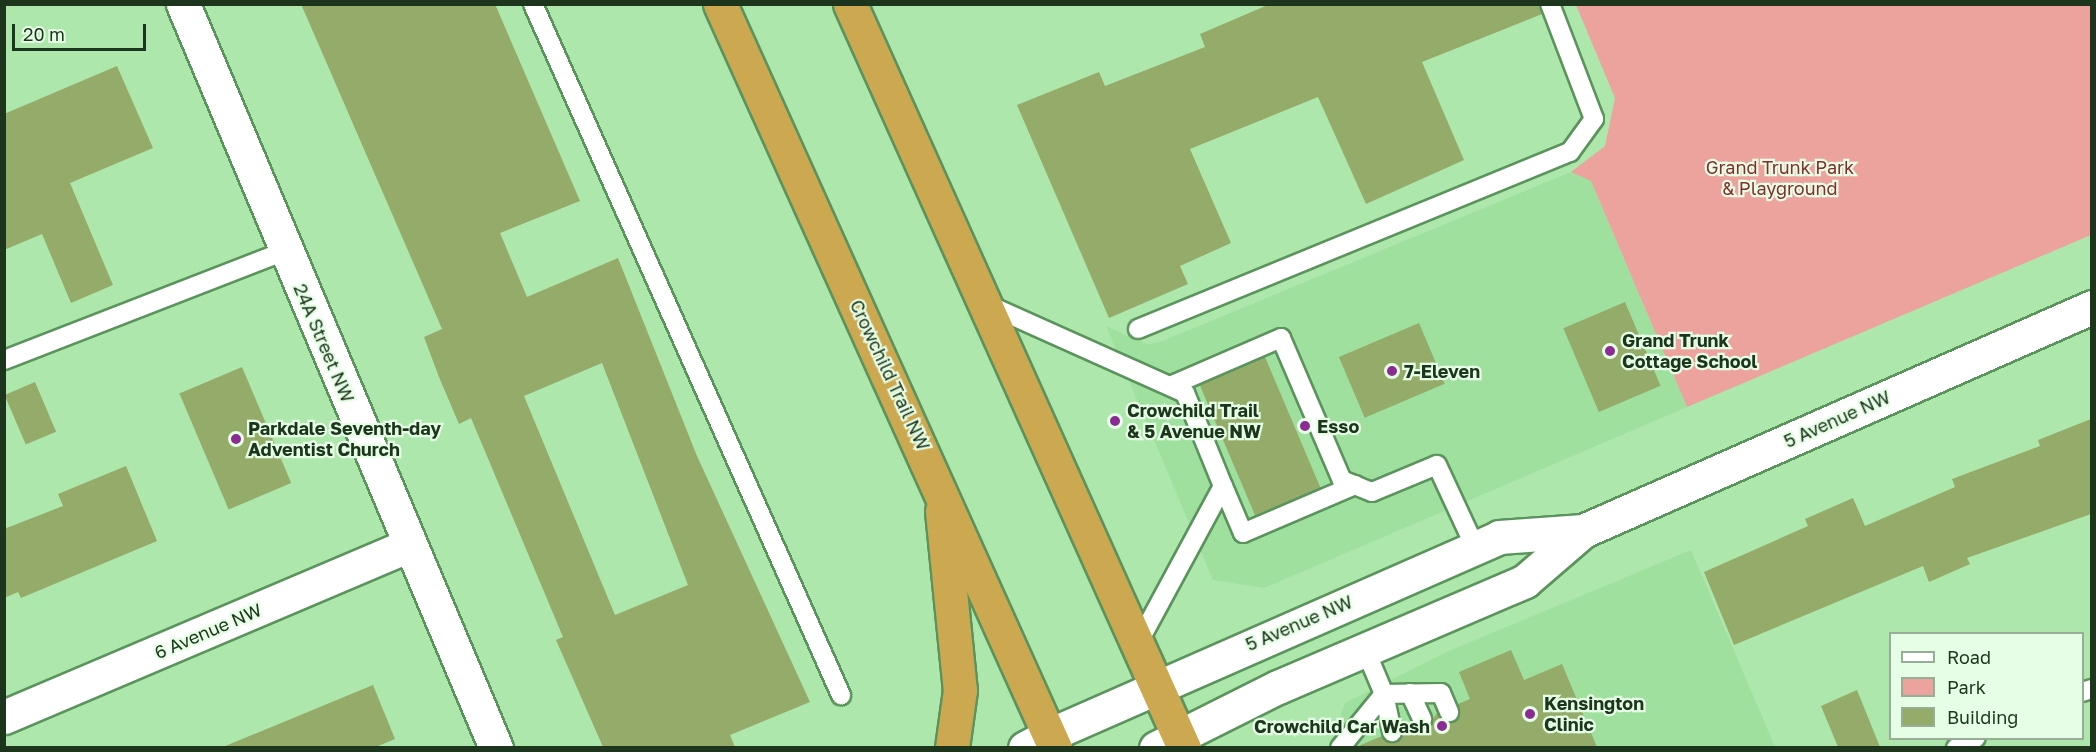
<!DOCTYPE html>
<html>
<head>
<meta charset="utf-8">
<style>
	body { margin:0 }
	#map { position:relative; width:2096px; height:752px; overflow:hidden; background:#ade7ac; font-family:"Golos Text",sans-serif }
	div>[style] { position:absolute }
	.built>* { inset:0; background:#9fe09f }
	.green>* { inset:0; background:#eda39d }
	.building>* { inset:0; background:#94ab6a; transform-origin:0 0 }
	.roads { filter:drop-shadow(2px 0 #5b935c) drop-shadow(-2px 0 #5b935c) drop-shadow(0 2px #5b935c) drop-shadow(0 -2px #5b935c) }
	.service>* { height:18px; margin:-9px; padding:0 9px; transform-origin:9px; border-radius:9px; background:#fff }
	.minor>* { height:33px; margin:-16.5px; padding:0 16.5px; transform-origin:16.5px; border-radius:16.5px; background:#fff }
	.tertiary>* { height:33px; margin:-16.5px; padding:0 16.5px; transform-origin:16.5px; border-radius:16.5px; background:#fff }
	.trunk>* { height:33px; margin:-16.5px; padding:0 16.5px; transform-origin:16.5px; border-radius:16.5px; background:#cca850 }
	.dots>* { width:16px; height:16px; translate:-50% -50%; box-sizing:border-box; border:3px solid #e7fee6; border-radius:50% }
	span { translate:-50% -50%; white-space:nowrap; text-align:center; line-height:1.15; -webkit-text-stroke:4.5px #e7fee6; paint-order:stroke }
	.park-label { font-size:18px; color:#862d2c }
	.poi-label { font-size:18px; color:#1d341d; font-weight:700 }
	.left { translate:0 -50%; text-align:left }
	.right { translate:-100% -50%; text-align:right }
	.street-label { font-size:18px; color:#1d341d }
	.frame { position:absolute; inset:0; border:6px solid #1d341d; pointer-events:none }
	.legend { position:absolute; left:1889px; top:632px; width:195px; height:108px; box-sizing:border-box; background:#e7fee6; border:2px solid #96ad96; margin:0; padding:8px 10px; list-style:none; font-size:18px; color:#1d341d }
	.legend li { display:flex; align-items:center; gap:12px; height:30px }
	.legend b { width:30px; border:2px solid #96ad96 }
	.scale { position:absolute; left:12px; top:24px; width:134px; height:27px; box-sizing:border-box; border:3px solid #1d341d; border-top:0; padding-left:8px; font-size:18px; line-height:21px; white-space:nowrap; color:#1d341d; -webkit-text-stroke:4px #e7fee6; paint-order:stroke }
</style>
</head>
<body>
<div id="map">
	<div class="built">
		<i style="clip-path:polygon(1571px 172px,1591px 181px,1687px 407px,1264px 588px,1213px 580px,1106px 326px,1146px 344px,1160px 342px)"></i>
		<i style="clip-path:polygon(1691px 550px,1775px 747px,1330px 748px,1345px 703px,1449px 651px)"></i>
	</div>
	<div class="green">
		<i style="clip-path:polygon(1576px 5px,2091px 5px,2091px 235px,1687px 407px,1591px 181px,1571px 172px,1605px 146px,1615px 98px)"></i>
	</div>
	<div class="building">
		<i style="clip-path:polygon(evenodd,301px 4px,495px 4px,580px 201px,500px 233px,527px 297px,618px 258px,697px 456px,810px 702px,730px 735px,735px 747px,603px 747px,556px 640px,563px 637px,471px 418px,459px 424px,439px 377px,424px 337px,442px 329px,301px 4px,602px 363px,688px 585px,615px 615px,524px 396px,602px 363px)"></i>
		<i style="clip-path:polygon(1270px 4px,1539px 4px,1542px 14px,1422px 62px,1464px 160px,1366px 204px,1318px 97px,1190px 149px,1231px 243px,1180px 266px,1188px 284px,1109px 318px,1017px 105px,1099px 72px,1105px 86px,1205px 47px,1200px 34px)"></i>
		<i style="clip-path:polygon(117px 66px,153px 148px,70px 183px,113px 285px,71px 303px,42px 234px,4px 250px,4px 114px)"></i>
		<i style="left:1625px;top:302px;width:91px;height:67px;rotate:67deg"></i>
		<i style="left:1419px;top:323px;width:66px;height:87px;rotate:67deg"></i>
		<i style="left:1265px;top:357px;width:142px;height:71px;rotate:67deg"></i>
		<i style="left:242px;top:367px;width:126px;height:68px;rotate:67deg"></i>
		<i style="left:35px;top:382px;width:54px;height:33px;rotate:67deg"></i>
		<i style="clip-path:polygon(2091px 419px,2091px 514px,1967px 558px,1970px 564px,1929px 582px,1923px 566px,1734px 645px,1704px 572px,1808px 526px,1805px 519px,1853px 498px,1865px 526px,1955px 487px,1952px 479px,2040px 446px,2038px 440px)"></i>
		<i style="clip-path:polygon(126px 466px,157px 541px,21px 598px,18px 592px,4px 598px,4px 529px,63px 506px,58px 494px)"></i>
		<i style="clip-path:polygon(1511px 650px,1524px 680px,1562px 664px,1597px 747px,1356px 747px,1382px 736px,1395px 743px,1403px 728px,1412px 724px,1426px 729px,1437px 713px,1443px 721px,1454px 722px,1460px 714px,1458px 704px,1470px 699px,1459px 672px)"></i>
		<i style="clip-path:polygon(373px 685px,395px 739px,376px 747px,223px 747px)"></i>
		<i style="clip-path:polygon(1857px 690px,1880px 747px,1838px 747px,1821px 706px)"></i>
	</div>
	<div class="roads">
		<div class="service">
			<i style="left:533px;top:4px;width:757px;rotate:65.98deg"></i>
			<i style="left:986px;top:304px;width:218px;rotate:24.1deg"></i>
			<i style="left:1185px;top:393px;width:100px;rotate:67.8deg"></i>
			<i style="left:1223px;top:486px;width:181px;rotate:118.4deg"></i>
			<i style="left:1138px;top:329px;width:467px;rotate:-22.3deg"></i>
			<i style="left:1570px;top:152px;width:41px;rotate:-54deg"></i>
			<i style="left:1594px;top:119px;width:123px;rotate:-110.9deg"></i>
			<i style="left:4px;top:360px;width:301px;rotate:-21.2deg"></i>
			<i style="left:1170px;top:386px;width:121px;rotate:-23.4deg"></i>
			<i style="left:1281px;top:338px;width:155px;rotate:66.8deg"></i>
			<i style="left:1342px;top:480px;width:32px;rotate:22deg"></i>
			<i style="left:1372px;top:492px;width:70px;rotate:-22.6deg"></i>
			<i style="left:1437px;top:465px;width:90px;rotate:65.1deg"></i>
			<i style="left:1223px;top:486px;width:51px;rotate:66.9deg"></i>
			<i style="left:1243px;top:533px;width:122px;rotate:-23.2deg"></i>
			<i style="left:1365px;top:649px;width:49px;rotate:67.1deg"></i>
			<i style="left:1384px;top:694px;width:39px;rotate:78deg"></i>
			<i style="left:2082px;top:692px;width:10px;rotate:-17deg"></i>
			<i style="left:1410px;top:693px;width:29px;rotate:65deg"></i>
			<i style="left:1340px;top:748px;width:70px;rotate:-50.8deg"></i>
			<i style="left:1384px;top:694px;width:57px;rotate:-1deg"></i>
			<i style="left:1441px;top:693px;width:21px;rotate:67deg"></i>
			<i style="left:1956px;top:748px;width:22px;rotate:-27deg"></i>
		</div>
		<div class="minor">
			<i style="left:183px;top:4px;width:807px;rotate:67.18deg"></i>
			<i style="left:4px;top:717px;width:441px;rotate:-23deg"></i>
			<i style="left:1025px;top:748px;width:27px;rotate:-28deg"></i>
		</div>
		<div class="tertiary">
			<i style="left:1049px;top:735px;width:492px;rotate:-23.7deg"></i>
			<i style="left:1499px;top:537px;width:84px;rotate:-4.1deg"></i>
			<i style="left:1156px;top:748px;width:136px;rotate:-26.6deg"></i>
			<i style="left:1278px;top:687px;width:269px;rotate:-23.2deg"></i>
			<i style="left:1525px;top:581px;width:77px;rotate:-40.8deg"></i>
			<i style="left:1583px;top:531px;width:556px;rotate:-23.75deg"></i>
		</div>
		<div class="trunk">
			<i style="left:720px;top:4px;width:816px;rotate:65.76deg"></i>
			<i style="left:850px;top:4px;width:816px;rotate:65.82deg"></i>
			<i style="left:942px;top:511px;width:180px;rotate:84.3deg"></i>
			<i style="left:960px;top:690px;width:59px;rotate:97.9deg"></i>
		</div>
	</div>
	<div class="dots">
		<i style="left:1610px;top:351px;background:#8b2b94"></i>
		<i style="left:1392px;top:371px;background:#8b2b94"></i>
		<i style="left:1115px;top:421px;background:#8b2b94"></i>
		<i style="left:1305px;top:426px;background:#8b2b94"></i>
		<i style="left:236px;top:439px;background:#8b2b94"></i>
		<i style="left:1530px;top:714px;background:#8b2b94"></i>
		<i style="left:1442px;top:726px;background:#8b2b94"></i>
	</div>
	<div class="park-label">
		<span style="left:1780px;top:178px">Grand Trunk Park<br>&amp; Playground</span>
	</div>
	<div class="poi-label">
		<span class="left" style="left:1622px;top:351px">Grand Trunk<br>Cottage School</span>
		<span class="left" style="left:1404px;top:371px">7-Eleven</span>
		<span class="left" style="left:1127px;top:421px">Crowchild Trail<br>&amp; 5 Avenue NW</span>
		<span class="left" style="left:1317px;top:426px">Esso</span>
		<span class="left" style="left:248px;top:439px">Parkdale Seventh-day<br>Adventist Church</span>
		<span class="left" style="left:1544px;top:714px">Kensington<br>Clinic</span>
		<span class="right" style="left:1430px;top:726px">Crowchild Car Wash</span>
	</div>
	<div class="street-label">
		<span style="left:324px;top:343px;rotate:67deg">24A Street NW</span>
		<span style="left:890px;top:375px;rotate:65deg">Crowchild Trail NW</span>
		<span style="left:1837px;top:419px;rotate:-24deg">5 Avenue NW</span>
		<span style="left:1299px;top:623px;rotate:-23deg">5 Avenue NW</span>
		<span style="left:208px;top:631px;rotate:-23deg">6 Avenue NW</span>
	</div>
	<div class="frame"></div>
	<ul class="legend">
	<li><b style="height:8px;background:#fff"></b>Road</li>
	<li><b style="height:16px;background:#eda39d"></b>Park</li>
	<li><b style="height:16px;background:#94ab6a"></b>Building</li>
	</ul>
	<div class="scale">20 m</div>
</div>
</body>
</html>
